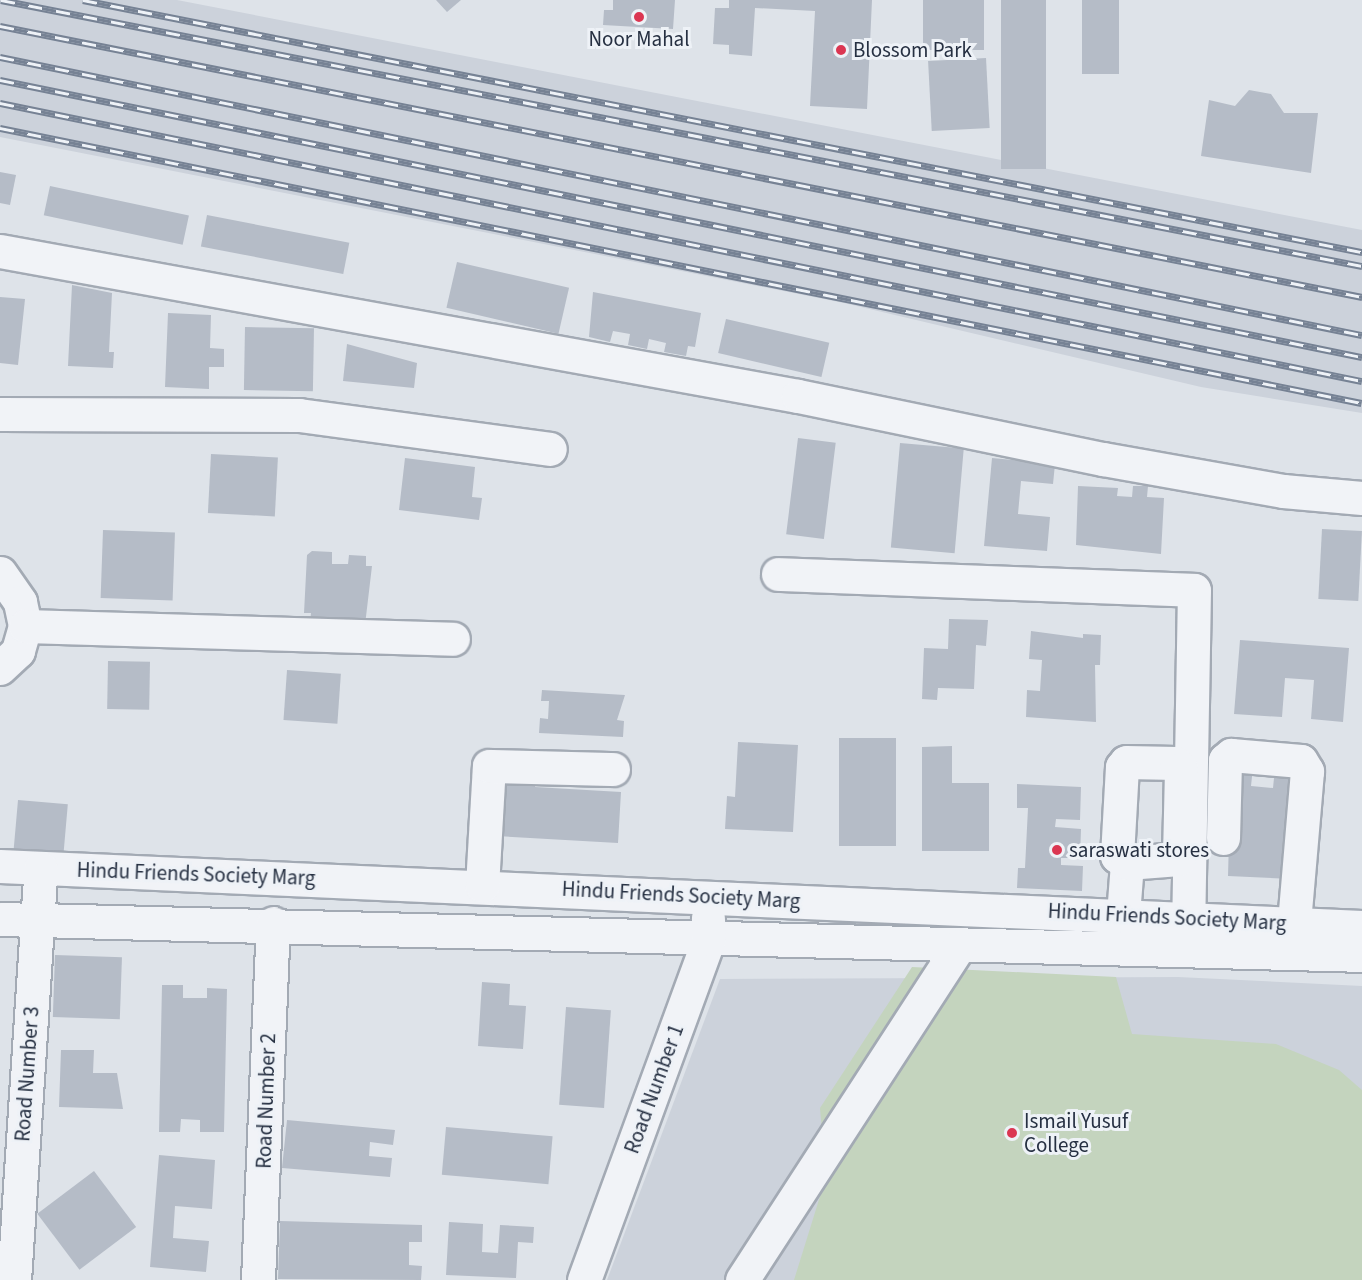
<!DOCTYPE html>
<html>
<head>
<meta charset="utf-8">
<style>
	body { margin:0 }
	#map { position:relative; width:1362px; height:1280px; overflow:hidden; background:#dee3e9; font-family:"Source Sans 3",sans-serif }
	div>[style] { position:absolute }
	.built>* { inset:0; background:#ccd2db }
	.green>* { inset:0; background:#c4d4be }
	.building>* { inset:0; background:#b5bcc7; transform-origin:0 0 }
	.roads { filter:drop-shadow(2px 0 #a3aab4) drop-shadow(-2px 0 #a3aab4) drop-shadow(0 2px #a3aab4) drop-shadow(0 -2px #a3aab4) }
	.minor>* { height:33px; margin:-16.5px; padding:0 16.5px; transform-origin:16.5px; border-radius:16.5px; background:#f1f3f7 }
	.rail>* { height:7px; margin-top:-3.5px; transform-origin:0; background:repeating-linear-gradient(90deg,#eef2f7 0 14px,#768294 0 28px); box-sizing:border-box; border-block:2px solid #768294 }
	.dots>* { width:16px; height:16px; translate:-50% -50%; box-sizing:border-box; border:3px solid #eef2f7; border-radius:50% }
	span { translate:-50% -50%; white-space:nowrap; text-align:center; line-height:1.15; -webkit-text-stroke:6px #eef2f7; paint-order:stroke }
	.poi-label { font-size:21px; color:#263042 }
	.left { translate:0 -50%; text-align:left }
	.street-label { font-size:21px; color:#263042 }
</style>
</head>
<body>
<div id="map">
	<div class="built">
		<i style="clip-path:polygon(0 0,177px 0,1362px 230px,1362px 413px,1201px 387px,844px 303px,0 137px)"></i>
		<i style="clip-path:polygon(1178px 977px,1362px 986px,1362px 1280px,607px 1280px,720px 979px)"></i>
	</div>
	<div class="green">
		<i style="clip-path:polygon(912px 967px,1116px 977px,1132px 1034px,1276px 1044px,1339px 1070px,1362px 1090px,1362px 1280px,794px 1280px,826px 1177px,820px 1108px)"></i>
	</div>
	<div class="building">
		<i style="clip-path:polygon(436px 0,461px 0,447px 12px)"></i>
		<i style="clip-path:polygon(613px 0,675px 0,673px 29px,603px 25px,604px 10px,613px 10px)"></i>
		<i style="clip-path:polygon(729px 0,872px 0,867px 109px,810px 106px,815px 11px,755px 8px,752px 56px,729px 54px,729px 45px,713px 44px,715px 8px,729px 8px)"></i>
		<i style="left:923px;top:0;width:61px;height:50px"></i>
		<i style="left:1001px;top:0;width:45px;height:169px"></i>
		<i style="left:1082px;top:0;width:37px;height:74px"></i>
		<i style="left:986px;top:58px;width:70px;height:58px;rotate:87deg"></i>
		<i style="clip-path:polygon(1249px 90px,1271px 94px,1284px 113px,1318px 113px,1311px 173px,1201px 156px,1209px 100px,1235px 106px)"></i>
		<i style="clip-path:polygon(0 172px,16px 175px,10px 205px,0 203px)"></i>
		<i style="left:50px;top:186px;width:142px;height:30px;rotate:12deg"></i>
		<i style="left:207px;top:215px;width:145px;height:32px;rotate:11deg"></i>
		<i style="left:457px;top:262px;width:115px;height:47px;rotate:13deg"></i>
		<i style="clip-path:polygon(72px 285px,112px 293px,109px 352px,114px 352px,113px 368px,68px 366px)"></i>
		<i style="clip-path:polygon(593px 292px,701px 313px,695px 347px,688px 346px,686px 356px,664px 352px,666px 343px,649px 339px,647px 349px,628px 345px,630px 334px,613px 331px,610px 342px,589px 337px)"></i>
		<i style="clip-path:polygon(0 297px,25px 299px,18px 365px,0 363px)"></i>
		<i style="clip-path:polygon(168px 313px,211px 315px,210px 348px,224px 349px,224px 367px,209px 367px,209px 389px,165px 387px)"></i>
		<i style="left:726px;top:319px;width:106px;height:35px;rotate:13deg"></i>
		<i style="left:245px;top:327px;width:69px;height:63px;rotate:1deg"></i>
		<i style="clip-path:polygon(347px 344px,417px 363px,414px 388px,343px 381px)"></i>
		<i style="left:798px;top:438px;width:38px;height:97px;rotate:7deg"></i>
		<i style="left:900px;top:443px;width:64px;height:105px;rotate:5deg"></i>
		<i style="left:211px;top:454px;width:67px;height:59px;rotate:3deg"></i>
		<i style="clip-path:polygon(405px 458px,475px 467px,472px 497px,482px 498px,479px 520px,399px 510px)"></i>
		<i style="clip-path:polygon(992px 458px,1055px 464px,1053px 484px,1021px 481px,1018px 514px,1050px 517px,1047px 551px,984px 546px)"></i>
		<i style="clip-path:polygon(1078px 486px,1118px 488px,1117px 496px,1132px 497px,1133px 486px,1148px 486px,1147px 497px,1164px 498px,1161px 554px,1076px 545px)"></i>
		<i style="left:1322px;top:529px;width:40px;height:70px;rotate:3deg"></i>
		<i style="left:103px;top:530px;width:72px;height:68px;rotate:2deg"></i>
		<i style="clip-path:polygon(312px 551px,332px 552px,332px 564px,348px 564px,349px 555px,366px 556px,366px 566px,372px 566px,365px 625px,310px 623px,311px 613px,304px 613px,307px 555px)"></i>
		<i style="clip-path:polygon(949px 619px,988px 620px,986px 646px,976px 645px,974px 689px,938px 688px,937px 700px,922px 699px,924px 648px,948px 649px)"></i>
		<i style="clip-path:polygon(1031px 631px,1083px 638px,1083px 634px,1101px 635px,1100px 665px,1095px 665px,1096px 722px,1026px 717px,1027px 690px,1040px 691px,1042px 660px,1029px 659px)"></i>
		<i style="clip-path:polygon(1240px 640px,1349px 648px,1343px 722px,1311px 719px,1314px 680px,1285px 678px,1282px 717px,1234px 714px)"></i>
		<i style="left:108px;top:661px;width:42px;height:48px;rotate:1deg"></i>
		<i style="left:287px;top:670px;width:54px;height:50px;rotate:4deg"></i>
		<i style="clip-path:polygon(542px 690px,625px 695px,617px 720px,624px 721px,623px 737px,539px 733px,540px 718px,548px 719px,549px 701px,541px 701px)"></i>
		<i style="left:839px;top:738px;width:57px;height:108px"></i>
		<i style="clip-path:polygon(738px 742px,798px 745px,793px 832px,725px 829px,727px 796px,735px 797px)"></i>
		<i style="clip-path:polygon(952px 746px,952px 783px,989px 783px,989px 851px,922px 851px,922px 747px)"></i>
		<i style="clip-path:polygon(1231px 765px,1253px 767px,1251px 786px,1273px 788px,1275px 768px,1297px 770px,1291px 879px,1228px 876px)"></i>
		<i style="clip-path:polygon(501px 771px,536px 773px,535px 787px,621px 792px,618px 843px,497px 836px)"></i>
		<i style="clip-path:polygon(1017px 784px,1081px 787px,1080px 820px,1056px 819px,1055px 827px,1081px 829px,1080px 858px,1061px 858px,1061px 865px,1083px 866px,1082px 891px,1017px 888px,1018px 868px,1025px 868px,1028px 808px,1017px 808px)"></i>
		<i style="left:18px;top:800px;width:50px;height:53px;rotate:5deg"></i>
		<i style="left:55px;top:955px;width:67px;height:62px;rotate:2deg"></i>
		<i style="clip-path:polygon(482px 982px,510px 984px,509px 1005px,526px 1006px,523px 1049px,478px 1046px)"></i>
		<i style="clip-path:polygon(162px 985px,183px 985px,183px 998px,207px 998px,207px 988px,227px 989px,224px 1132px,200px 1132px,200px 1120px,181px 1119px,180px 1132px,159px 1132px)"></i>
		<i style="left:566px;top:1007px;width:45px;height:98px;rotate:4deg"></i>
		<i style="clip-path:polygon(61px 1050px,94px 1050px,93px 1073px,117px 1073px,123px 1109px,59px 1107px)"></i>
		<i style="clip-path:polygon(287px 1120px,395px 1130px,393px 1145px,370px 1142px,369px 1156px,392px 1158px,390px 1177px,282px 1168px)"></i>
		<i style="left:446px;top:1127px;width:107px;height:48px;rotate:5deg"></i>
		<i style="clip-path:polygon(159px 1155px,215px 1160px,212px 1209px,175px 1206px,173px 1238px,209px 1241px,206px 1272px,150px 1267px)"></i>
		<i style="left:94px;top:1171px;width:70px;height:71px;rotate:53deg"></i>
		<i style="clip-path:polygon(280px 1221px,422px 1225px,422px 1242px,409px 1242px,409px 1265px,422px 1266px,421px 1280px,278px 1279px)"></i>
		<i style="clip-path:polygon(449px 1222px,483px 1224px,482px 1252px,498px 1253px,500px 1225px,534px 1227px,533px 1243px,518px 1242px,516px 1278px,446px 1275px)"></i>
	</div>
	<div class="roads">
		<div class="minor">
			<i style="left:0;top:251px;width:811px;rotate:10.3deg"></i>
			<i style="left:798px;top:396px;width:311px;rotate:11.7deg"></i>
			<i style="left:1103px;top:459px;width:183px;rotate:10.1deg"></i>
			<i style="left:1283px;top:491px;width:79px;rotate:5.1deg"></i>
			<i style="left:0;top:414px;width:299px;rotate:0.2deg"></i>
			<i style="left:299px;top:415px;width:253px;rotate:7.7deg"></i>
			<i style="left:0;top:573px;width:35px;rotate:55deg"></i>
			<i style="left:20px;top:602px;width:25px;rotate:78deg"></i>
			<i style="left:25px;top:626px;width:26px;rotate:106deg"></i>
			<i style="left:18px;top:651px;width:25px;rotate:137deg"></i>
			<i style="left:778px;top:574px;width:416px;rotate:2.2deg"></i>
			<i style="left:1194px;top:590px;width:350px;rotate:91deg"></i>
			<i style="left:25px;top:626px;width:428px;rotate:1.7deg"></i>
			<i style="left:1223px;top:838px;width:78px;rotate:-88.5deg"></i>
			<i style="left:1225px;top:760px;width:8px;rotate:-40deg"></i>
			<i style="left:1231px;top:755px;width:70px;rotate:4.9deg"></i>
			<i style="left:1301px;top:761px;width:12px;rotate:59deg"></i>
			<i style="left:1307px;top:771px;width:153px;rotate:94.9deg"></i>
			<i style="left:0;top:866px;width:1363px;rotate:2.56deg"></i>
			<i style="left:482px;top:886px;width:120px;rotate:-86.7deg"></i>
			<i style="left:489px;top:766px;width:124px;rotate:1.4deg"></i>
			<i style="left:1123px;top:915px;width:52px;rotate:-85.6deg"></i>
			<i style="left:1127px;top:863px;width:12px;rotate:-145deg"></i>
			<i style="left:1117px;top:856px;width:89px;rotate:-86.8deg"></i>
			<i style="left:1122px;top:767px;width:6px;rotate:-51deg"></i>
			<i style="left:1126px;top:762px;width:50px;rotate:1.1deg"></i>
			<i style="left:1176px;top:763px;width:8px;rotate:50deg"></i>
			<i style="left:1181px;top:769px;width:90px;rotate:91.3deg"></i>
			<i style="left:1179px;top:859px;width:52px;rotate:175.6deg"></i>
			<i style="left:0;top:919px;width:1362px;rotate:1.51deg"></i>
			<i style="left:14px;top:1280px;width:413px;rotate:-86.3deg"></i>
			<i style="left:258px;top:1280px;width:357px;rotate:-87.6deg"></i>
			<i style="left:584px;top:1280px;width:363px;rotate:-69.9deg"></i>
			<i style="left:709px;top:939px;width:21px;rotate:-93deg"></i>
			<i style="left:742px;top:1280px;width:398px;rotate:-57deg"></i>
		</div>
	</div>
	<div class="rail">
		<i style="left:1px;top:0;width:1387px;rotate:11.06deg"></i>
		<i style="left:83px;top:0;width:1304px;rotate:11.15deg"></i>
		<i style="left:0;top:26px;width:1389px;rotate:11.25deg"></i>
		<i style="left:0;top:57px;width:1390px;rotate:11.54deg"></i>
		<i style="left:0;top:80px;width:1390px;rotate:11.5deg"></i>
		<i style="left:0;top:103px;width:1390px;rotate:11.54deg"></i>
		<i style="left:0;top:128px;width:1389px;rotate:11.42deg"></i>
	</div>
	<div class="dots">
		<i style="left:639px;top:17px;background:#db3652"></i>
		<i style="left:841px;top:50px;background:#db3652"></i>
		<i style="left:1057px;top:850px;background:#db3652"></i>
		<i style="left:1012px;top:1133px;background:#db3652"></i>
	</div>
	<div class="poi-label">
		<span style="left:639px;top:39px">Noor Mahal</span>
		<span class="left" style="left:853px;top:50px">Blossom Park</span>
		<span class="left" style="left:1069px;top:850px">saraswati stores</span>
		<span class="left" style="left:1024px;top:1133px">Ismail Yusuf<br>College</span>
	</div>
	<div class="street-label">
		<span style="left:196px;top:874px;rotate:2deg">Hindu Friends Society Marg</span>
		<span style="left:681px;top:895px;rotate:3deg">Hindu Friends Society Marg</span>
		<span style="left:1167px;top:917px;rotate:3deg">Hindu Friends Society Marg</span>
		<span style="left:27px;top:1074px;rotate:-86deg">Road Number 3</span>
		<span style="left:654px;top:1089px;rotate:-70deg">Road Number 1</span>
		<span style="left:266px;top:1101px;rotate:-88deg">Road Number 2</span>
	</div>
</div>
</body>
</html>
